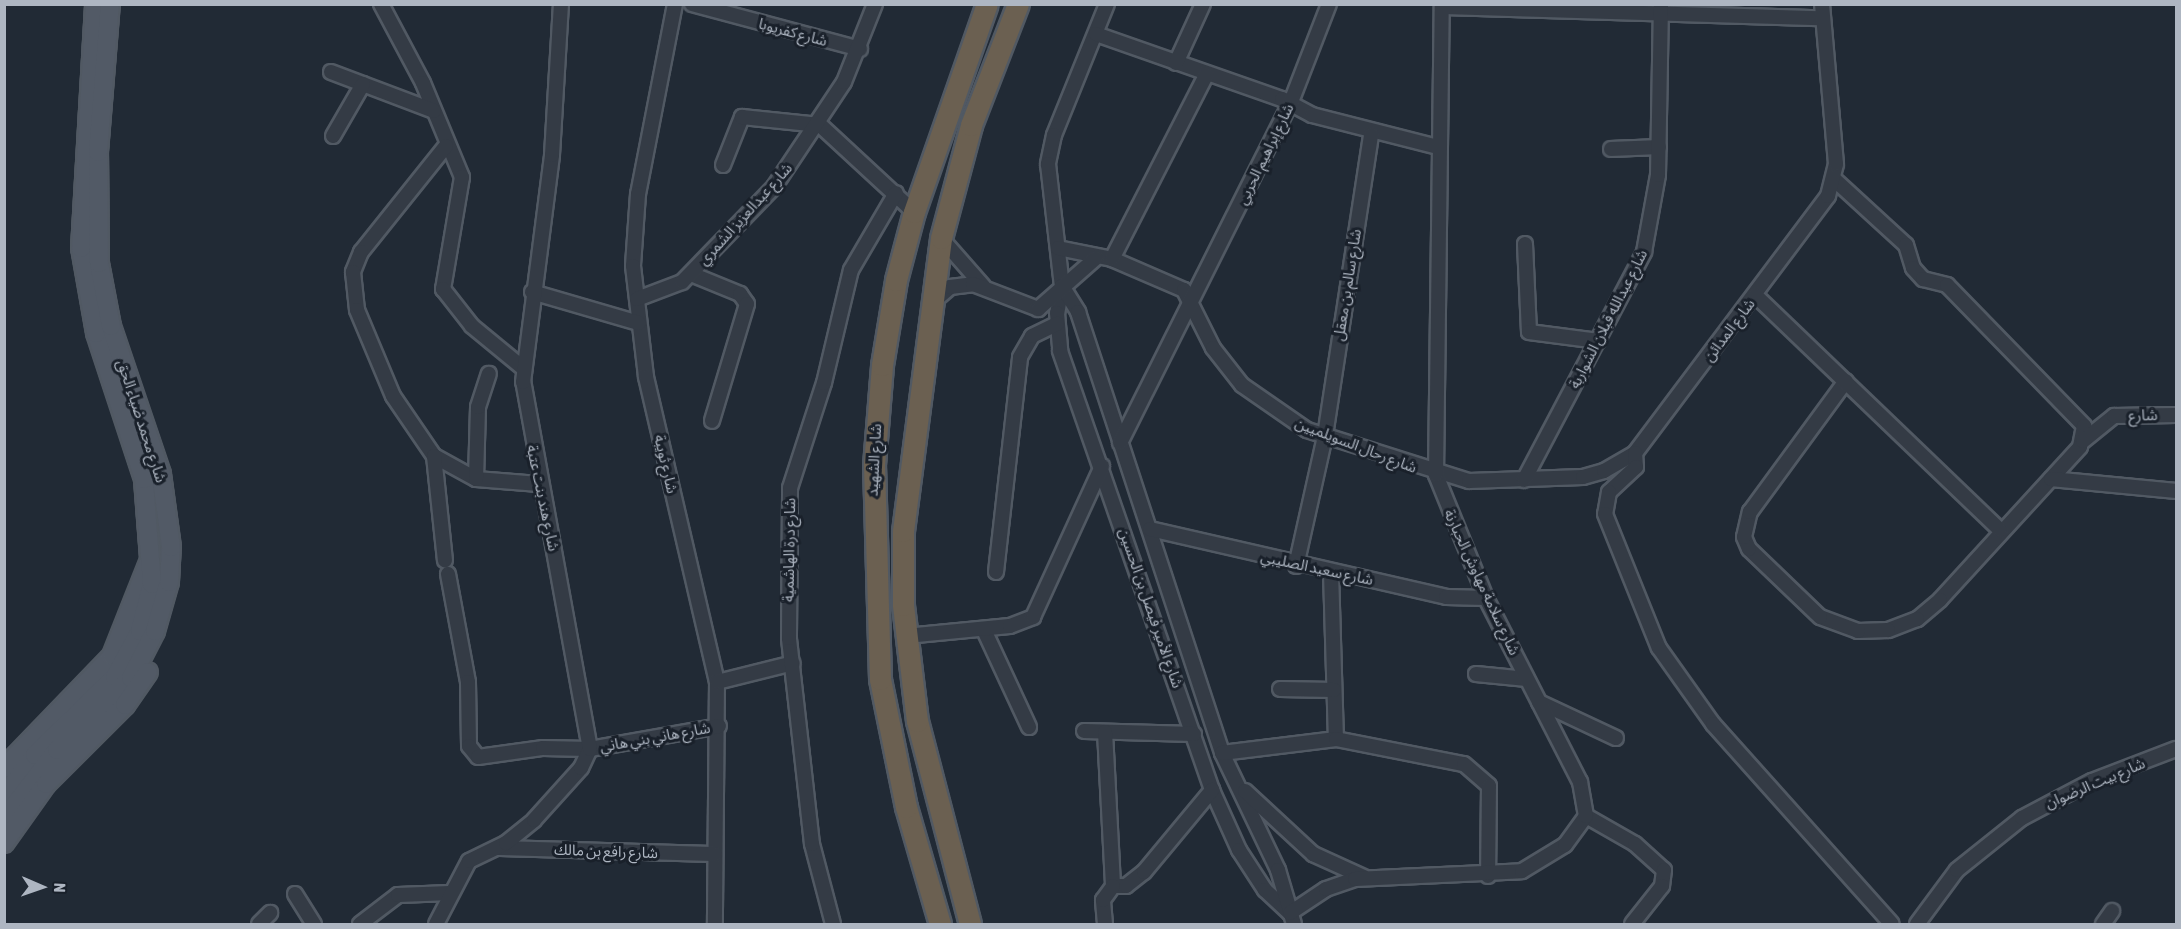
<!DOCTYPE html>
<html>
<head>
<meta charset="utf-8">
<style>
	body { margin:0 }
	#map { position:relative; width:2181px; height:929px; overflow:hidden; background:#212a35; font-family:"Asap Condensed","Noto Sans Arabic",sans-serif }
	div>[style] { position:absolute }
	.roads { filter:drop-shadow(2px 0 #515963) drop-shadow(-2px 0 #515963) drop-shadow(0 2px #515963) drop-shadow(0 -2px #515963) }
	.minor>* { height:14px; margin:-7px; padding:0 7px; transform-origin:7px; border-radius:7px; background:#343b45 }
	.major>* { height:18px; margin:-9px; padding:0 9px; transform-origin:9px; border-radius:9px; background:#525a66 }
	.highway>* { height:21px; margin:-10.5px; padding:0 10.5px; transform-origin:10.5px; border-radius:10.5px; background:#6b6051 }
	span { translate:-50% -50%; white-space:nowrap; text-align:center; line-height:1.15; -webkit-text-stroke:6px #19202a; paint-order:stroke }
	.street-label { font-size:15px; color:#aeb6c2 }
	.frame { position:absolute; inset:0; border:6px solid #aeb6c2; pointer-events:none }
	.north { position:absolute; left:12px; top:857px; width:60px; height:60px; -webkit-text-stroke:4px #19202a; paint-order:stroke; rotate:92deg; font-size:16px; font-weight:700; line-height:24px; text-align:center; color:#aeb6c2 }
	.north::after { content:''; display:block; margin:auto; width:21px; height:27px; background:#aeb6c2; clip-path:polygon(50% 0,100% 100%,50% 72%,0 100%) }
</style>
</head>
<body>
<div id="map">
	<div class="roads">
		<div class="minor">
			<i style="left:381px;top:4px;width:89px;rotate:62deg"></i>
			<i style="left:423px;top:83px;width:102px;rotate:67.5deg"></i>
			<i style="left:462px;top:177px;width:114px;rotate:99.6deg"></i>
			<i style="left:443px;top:289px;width:47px;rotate:51.9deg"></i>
			<i style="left:472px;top:326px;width:66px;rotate:39.5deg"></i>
			<i style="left:675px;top:4px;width:194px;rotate:101deg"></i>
			<i style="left:638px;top:194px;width:72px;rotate:94deg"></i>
			<i style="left:633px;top:266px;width:112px;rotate:83.3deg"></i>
			<i style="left:646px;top:377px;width:313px;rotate:76.9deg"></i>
			<i style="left:717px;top:682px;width:242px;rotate:90.5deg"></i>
			<i style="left:692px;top:4px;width:174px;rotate:15deg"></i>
			<i style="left:1107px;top:4px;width:141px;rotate:112deg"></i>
			<i style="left:1054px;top:135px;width:30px;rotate:102deg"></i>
			<i style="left:1048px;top:164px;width:123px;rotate:83.5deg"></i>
			<i style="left:1062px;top:286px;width:27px;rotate:100deg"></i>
			<i style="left:1057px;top:313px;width:38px;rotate:85deg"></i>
			<i style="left:1060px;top:351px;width:465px;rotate:70.9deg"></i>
			<i style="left:1212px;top:790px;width:66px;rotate:65.8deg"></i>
			<i style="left:1239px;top:850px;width:48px;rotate:57deg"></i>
			<i style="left:1265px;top:890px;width:34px;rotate:43deg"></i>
			<i style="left:1442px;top:7px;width:379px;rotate:1.7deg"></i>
			<i style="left:1096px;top:34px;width:197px;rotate:19.3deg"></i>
			<i style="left:1282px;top:99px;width:34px;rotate:28deg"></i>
			<i style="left:1312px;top:115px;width:130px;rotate:14.3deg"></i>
			<i style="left:1176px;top:63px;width:65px;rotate:-65.4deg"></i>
			<i style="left:331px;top:72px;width:110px;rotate:20.7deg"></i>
			<i style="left:333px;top:136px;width:60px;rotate:-60deg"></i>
			<i style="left:446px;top:146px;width:136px;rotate:128.7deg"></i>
			<i style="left:361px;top:252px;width:22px;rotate:112deg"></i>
			<i style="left:353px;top:272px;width:38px;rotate:84deg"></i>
			<i style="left:357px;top:310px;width:93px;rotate:67.3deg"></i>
			<i style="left:393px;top:396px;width:73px;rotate:55.7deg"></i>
			<i style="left:434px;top:456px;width:48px;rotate:28.7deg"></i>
			<i style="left:476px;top:479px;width:63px;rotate:4.5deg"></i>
			<i style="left:1611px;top:149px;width:48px;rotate:-2.4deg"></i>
			<i style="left:723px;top:165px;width:52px;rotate:-68.4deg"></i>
			<i style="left:742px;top:117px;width:78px;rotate:5.9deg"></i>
			<i style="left:820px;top:125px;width:128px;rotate:42.8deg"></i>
			<i style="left:1835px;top:180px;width:96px;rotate:42.5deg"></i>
			<i style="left:1906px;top:245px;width:24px;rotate:73deg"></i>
			<i style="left:1913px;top:268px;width:15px;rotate:48deg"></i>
			<i style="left:1923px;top:279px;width:25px;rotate:14deg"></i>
			<i style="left:1947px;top:285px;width:197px;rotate:45.8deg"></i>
			<i style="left:2084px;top:426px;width:21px;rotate:101deg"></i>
			<i style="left:2080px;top:447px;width:207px;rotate:132.5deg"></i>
			<i style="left:1940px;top:600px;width:30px;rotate:140deg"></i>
			<i style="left:1917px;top:619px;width:31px;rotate:159deg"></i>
			<i style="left:1888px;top:630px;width:30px;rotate:178deg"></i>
			<i style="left:1858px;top:631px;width:40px;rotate:-159.8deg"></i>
			<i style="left:1820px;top:617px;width:98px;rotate:-136.2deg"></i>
			<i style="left:1749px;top:549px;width:13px;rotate:-113deg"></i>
			<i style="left:1744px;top:537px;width:26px;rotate:-77deg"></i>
			<i style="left:1750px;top:512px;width:162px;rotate:-53.8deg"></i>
			<i style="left:941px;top:238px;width:64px;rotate:48.8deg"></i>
			<i style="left:1525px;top:244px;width:88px;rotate:87.4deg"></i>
			<i style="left:1529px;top:332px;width:70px;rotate:7.4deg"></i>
			<i style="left:1058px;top:248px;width:55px;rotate:11.5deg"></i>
			<i style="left:1112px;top:259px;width:78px;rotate:23.3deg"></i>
			<i style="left:1184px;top:290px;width:65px;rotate:63.4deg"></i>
			<i style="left:1213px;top:348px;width:47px;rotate:51.9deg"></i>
			<i style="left:1242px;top:385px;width:79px;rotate:34.7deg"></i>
			<i style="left:1307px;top:430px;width:170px;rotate:17.5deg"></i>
			<i style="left:1469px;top:481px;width:114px;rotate:-2deg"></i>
			<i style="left:1583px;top:477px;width:22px;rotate:-16deg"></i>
			<i style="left:1604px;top:471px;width:36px;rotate:-30deg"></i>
			<i style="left:1635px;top:453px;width:321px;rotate:-53.1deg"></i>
			<i style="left:1828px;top:196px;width:33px;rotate:-76deg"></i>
			<i style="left:1836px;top:164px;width:161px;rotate:-95deg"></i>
			<i style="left:1112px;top:259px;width:207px;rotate:-62.9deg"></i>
			<i style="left:691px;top:274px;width:53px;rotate:22.2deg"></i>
			<i style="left:740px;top:294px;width:12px;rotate:55deg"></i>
			<i style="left:747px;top:304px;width:122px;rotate:106.7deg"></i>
			<i style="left:1062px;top:286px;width:31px;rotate:58deg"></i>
			<i style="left:1078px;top:312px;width:464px;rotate:71.9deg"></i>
			<i style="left:1222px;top:753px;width:130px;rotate:64.4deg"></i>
			<i style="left:1278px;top:870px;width:56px;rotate:73.5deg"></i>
			<i style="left:532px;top:292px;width:111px;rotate:16.2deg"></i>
			<i style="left:1755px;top:295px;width:339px;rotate:43.8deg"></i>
			<i style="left:637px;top:299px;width:48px;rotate:-20.7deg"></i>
			<i style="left:682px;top:282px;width:132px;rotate:-45.9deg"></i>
			<i style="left:774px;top:187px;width:126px;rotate:-56.3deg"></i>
			<i style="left:844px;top:82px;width:84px;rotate:-68.3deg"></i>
			<i style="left:933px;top:302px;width:23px;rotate:-41deg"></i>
			<i style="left:950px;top:287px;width:23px;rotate:-7deg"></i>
			<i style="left:973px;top:284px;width:70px;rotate:21deg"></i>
			<i style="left:1038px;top:309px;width:77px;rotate:-41.3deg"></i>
			<i style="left:2083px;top:441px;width:40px;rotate:-39deg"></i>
			<i style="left:2114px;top:416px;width:62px;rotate:-0.9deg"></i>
			<i style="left:1120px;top:443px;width:381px;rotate:-63.4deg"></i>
			<i style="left:1291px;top:102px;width:105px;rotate:-68.8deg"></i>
			<i style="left:1635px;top:453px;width:14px;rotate:86deg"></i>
			<i style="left:1636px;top:467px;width:37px;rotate:137deg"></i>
			<i style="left:1609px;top:492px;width:22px;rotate:100deg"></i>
			<i style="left:1605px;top:514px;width:144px;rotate:68.1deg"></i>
			<i style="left:1659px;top:648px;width:93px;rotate:54.6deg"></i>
			<i style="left:1713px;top:724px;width:268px;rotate:48.2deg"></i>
			<i style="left:434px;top:456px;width:105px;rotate:84deg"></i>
			<i style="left:476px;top:479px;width:72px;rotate:-88.4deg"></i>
			<i style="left:478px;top:407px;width:35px;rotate:-72deg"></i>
			<i style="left:2051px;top:479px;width:126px;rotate:5.5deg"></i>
			<i style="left:1524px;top:480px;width:258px;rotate:-62.2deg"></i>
			<i style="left:1644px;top:252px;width:78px;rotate:-79.7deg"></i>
			<i style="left:1658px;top:175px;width:171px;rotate:-89deg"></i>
			<i style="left:1150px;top:529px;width:304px;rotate:12.9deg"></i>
			<i style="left:1446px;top:597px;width:40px;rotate:1.4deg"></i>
			<i style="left:1296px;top:566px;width:133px;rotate:-77.4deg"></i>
			<i style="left:1325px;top:436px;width:305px;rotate:-81.3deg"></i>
			<i style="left:996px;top:572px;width:216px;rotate:-83.6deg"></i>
			<i style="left:1020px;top:357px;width:24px;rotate:-60deg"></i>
			<i style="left:1032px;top:336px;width:28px;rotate:-26deg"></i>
			<i style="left:1331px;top:572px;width:167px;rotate:88.3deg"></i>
			<i style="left:448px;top:574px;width:110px;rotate:79.5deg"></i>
			<i style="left:468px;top:682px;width:64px;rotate:89.1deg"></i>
			<i style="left:469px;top:746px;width:14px;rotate:51deg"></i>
			<i style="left:478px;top:757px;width:66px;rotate:-7.9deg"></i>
			<i style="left:543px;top:748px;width:47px;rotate:1.2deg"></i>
			<i style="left:590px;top:749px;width:131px;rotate:-10.1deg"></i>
			<i style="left:984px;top:630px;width:107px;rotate:65.1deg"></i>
			<i style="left:906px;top:636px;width:104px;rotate:-5.5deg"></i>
			<i style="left:1010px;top:626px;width:25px;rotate:-21deg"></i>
			<i style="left:1033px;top:617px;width:166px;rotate:-65.4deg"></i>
			<i style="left:1476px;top:674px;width:51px;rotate:5.6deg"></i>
			<i style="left:717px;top:682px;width:78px;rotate:-14deg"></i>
			<i style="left:1280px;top:689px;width:54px;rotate:1.1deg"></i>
			<i style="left:1539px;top:702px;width:85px;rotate:25.1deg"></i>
			<i style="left:1084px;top:731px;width:110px;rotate:1.6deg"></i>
			<i style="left:1105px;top:732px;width:154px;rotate:87deg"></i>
			<i style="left:1113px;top:886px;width:13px"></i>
			<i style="left:1126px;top:886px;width:23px;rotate:-38deg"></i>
			<i style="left:1144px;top:872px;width:107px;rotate:-50.3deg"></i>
			<i style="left:1222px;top:753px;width:115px;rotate:-7deg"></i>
			<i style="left:1336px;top:739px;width:130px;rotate:11.1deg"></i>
			<i style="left:1464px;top:764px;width:33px;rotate:41deg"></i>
			<i style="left:1489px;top:786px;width:90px;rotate:90.6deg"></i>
			<i style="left:1245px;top:791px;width:93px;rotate:42.8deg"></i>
			<i style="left:1313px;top:854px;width:56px;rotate:24.3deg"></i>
			<i style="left:1586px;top:816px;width:56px;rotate:29.7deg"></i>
			<i style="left:1635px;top:844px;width:39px;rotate:42deg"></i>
			<i style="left:1664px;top:870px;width:16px;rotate:97deg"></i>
			<i style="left:1662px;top:886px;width:48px;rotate:128.3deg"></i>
			<i style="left:498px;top:848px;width:217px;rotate:1.6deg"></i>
			<i style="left:295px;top:894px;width:36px;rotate:58deg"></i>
			<i style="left:1290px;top:913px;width:43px;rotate:-33.7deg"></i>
			<i style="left:1326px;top:889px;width:31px;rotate:-19deg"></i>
			<i style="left:1355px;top:879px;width:167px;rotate:-2.7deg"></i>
			<i style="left:1522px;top:871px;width:50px;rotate:-31.2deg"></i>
			<i style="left:1565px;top:845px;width:36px;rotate:-54deg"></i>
			<i style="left:1586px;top:816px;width:35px;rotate:-100deg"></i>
			<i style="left:1580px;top:782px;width:207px;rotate:-117.1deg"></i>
			<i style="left:1486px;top:598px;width:133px;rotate:-112.1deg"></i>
			<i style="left:1436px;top:475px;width:471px;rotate:-89.3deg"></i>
			<i style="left:259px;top:924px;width:16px;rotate:-45deg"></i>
			<i style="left:360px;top:924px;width:48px;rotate:-37.3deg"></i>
			<i style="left:398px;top:895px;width:52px;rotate:-2.2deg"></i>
			<i style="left:436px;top:924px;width:71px;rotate:-62.4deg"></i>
			<i style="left:469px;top:861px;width:41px;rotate:-25.9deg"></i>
			<i style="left:506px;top:843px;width:36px;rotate:-39deg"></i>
			<i style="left:534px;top:820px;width:70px;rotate:-47.9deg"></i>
			<i style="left:581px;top:768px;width:21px;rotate:-65deg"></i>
			<i style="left:590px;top:749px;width:373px;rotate:-100.3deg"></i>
			<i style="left:523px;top:382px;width:229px;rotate:-82.7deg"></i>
			<i style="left:552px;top:155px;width:151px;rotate:-86.6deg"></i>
			<i style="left:833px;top:924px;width:83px;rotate:-104.7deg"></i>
			<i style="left:812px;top:844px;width:207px;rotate:-96.4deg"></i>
			<i style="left:789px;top:638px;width:150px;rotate:-89.6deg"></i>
			<i style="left:790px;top:488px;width:110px;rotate:-72.1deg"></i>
			<i style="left:824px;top:383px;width:116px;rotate:-76.6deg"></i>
			<i style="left:851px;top:270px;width:89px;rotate:-59.7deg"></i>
			<i style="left:1105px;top:924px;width:24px;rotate:-95deg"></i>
			<i style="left:1103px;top:900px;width:17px;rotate:-54deg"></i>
			<i style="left:1917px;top:924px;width:67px;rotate:-53.5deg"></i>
			<i style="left:1957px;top:870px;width:83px;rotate:-38.7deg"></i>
			<i style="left:2022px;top:818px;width:79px;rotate:-27.9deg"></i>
			<i style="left:2092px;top:781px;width:90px;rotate:-20.9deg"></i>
			<i style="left:2103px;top:924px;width:16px;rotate:-55deg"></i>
		</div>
		<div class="major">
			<i style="left:4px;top:768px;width:156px;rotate:-46deg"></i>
			<i style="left:112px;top:656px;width:103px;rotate:-68.4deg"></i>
			<i style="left:4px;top:796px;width:51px;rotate:-52.9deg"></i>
			<i style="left:35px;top:755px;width:112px;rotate:-44.3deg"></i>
			<i style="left:115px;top:677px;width:52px;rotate:-61.5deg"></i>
			<i style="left:140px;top:631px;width:49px;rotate:-75.7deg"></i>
			<i style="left:152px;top:584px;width:105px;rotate:-94.4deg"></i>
			<i style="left:144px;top:479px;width:154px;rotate:-108.2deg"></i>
			<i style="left:96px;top:333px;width:86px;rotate:-100deg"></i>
			<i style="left:81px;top:248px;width:244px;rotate:-86.7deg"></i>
			<i style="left:4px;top:819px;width:87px;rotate:-52.5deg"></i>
			<i style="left:57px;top:750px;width:103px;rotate:-44.2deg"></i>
			<i style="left:131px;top:678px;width:53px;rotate:-62.9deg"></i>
			<i style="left:155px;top:631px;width:51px;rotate:-74.1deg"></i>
			<i style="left:169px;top:582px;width:35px;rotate:-87deg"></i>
			<i style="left:171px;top:547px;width:74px;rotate:-97.8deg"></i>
			<i style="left:161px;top:474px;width:156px;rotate:-108.7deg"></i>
			<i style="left:111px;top:326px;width:64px;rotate:-100.8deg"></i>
			<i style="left:99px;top:263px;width:111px;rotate:-90.5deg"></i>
			<i style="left:98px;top:152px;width:148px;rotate:-85.4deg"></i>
			<i style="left:4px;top:843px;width:72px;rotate:-54.6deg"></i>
			<i style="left:46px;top:784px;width:112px;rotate:-45deg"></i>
			<i style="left:125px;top:705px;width:40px;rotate:-55.1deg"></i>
		</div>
		<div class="highway">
			<i style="left:940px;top:924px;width:122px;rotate:-106.2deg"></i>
			<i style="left:906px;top:807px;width:131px;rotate:-101.5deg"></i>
			<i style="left:880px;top:679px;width:214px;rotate:-91.6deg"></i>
			<i style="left:874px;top:465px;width:100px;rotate:-85.4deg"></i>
			<i style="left:882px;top:365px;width:86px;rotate:-80.6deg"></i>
			<i style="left:896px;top:280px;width:70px;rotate:-75.2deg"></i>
			<i style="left:914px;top:212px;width:220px;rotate:-70.7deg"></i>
			<i style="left:970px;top:924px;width:210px;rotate:-104.6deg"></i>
			<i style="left:917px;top:721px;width:117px;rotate:-96.9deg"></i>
			<i style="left:903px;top:605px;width:74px;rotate:-90deg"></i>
			<i style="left:903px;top:531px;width:295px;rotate:-82.6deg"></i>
			<i style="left:941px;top:238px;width:117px;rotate:-75.1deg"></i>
			<i style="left:971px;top:125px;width:130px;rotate:-68.8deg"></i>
		</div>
	</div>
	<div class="street-label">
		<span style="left:793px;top:32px;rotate:15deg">شارع كفريوبا</span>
		<span style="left:1265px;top:154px;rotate:-64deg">شارع إبراهيم الحربي</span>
		<span style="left:745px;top:214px;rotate:-48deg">شارع عبدالعزيز الشمري</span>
		<span style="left:1347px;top:285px;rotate:-81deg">شارع سالم بن معقل</span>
		<span style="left:1608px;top:319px;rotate:-63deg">شارع عبدالله قبلان الشواربة</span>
		<span style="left:1729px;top:330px;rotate:-53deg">شارع المدائن</span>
		<span style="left:2143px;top:415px;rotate:-1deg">شارع</span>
		<span style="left:142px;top:421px;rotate:72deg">شارع محمد ضياء الحق</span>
		<span style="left:1356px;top:445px;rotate:21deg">شارع رحال السويلميين</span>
		<span style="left:874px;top:460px;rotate:-87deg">شارع الشهيد</span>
		<span style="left:666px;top:464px;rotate:77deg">شارع ثويبة</span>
		<span style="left:543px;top:498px;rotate:78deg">شارع هند بنت عتبة</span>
		<span style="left:789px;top:550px;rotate:-89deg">شارع درة الهاشمية</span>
		<span style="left:1317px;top:568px;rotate:12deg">شارع سعيد الصليبي</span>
		<span style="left:1482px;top:582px;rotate:65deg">شارع سلامة مهاوش الحبارنة</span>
		<span style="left:1151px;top:608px;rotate:71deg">شارع الأمير فيصل بن الحسين</span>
		<span style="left:655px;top:737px;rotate:-10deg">شارع هاني بني هاني</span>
		<span style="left:2095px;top:783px;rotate:-23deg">شارع بيت الرضوان</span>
		<span style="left:606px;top:851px;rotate:2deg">شارع رافع بن مالك</span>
	</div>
	<div class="frame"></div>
	<div class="north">N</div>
</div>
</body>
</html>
